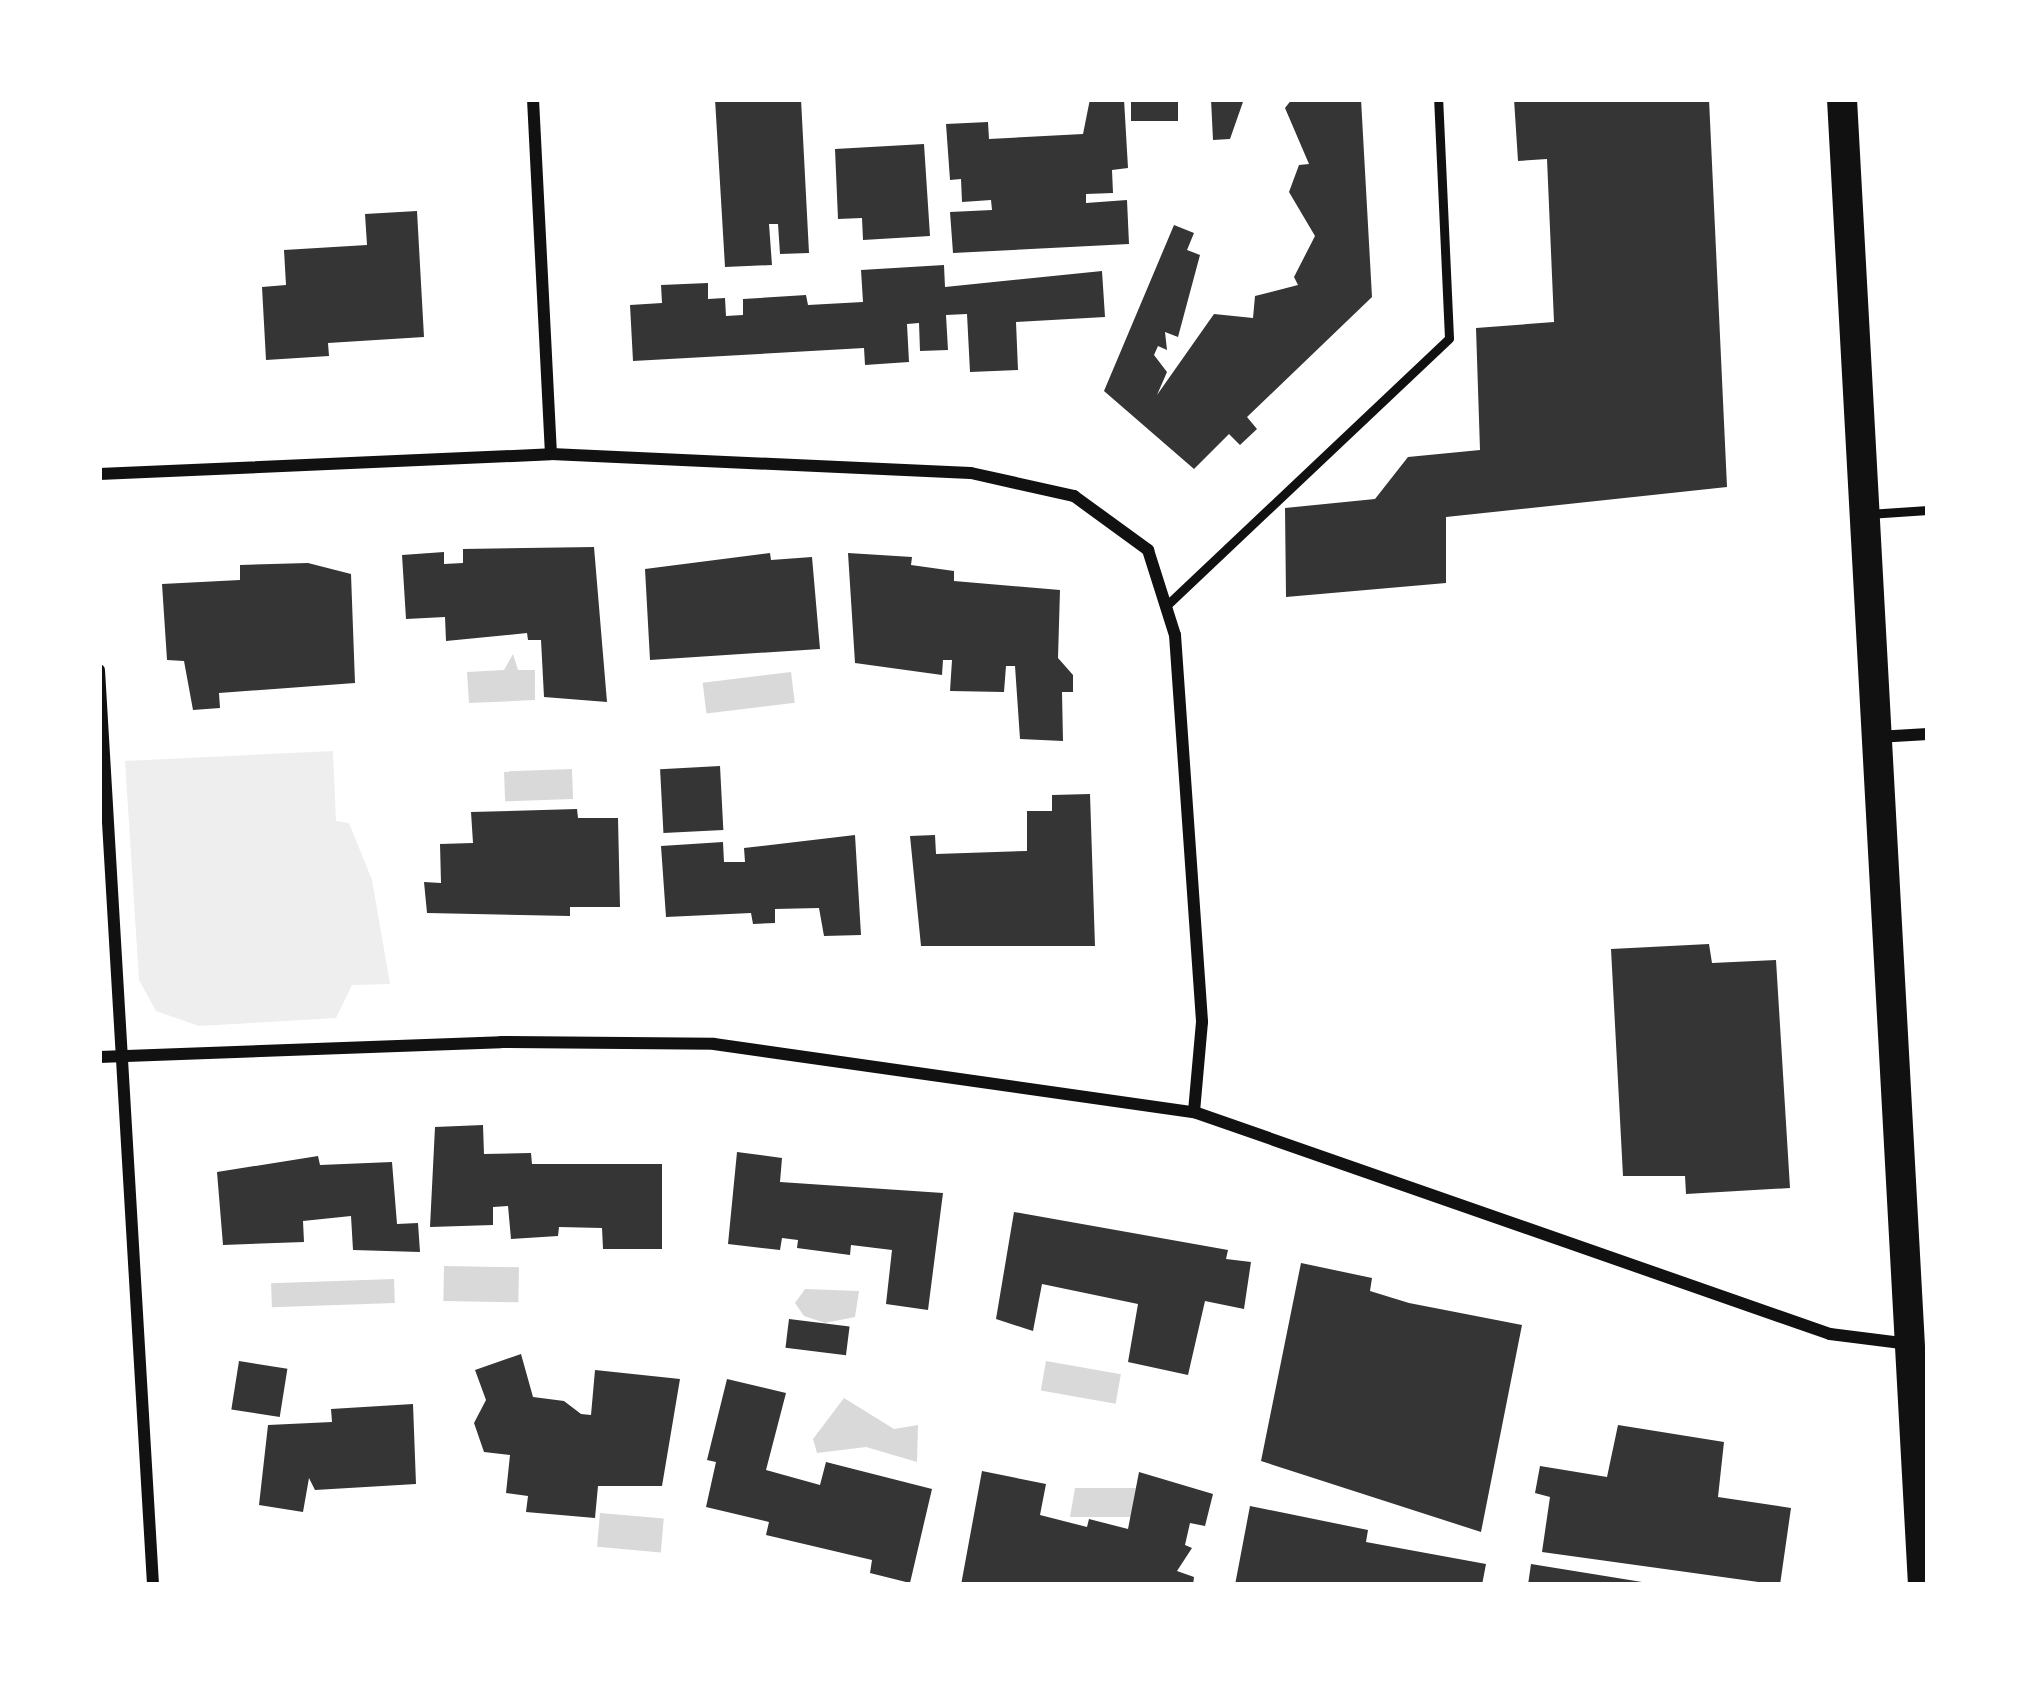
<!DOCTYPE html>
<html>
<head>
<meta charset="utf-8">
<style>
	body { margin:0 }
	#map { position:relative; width:2027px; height:1684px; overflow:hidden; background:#fff; font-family:Arial,sans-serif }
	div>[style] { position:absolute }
	.green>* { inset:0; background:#eee }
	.water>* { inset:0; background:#d9d9d9; transform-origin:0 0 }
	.building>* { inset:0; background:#353535; transform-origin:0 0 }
	.service>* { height:9px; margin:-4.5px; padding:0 4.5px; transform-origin:4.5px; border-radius:4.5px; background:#111 }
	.minor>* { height:12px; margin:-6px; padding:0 6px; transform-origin:6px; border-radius:6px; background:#111 }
	.primary>* { height:30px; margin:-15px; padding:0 15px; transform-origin:15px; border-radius:15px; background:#111 }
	span { translate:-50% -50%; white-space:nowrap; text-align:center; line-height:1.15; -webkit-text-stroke:12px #fff; paint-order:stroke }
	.frame { position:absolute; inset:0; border:102px solid #fff; pointer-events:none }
</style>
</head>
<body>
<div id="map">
	<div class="green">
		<i style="clip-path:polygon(333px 751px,336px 821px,349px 823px,372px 880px,390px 984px,352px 985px,336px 1018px,199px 1026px,156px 1011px,139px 980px,125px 761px)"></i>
	</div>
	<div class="water">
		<i style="clip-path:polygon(513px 654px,518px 670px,535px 670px,535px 700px,469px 703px,467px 672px,504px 670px)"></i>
		<i style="left:791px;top:672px;width:31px;height:89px;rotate:83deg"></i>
		<i style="left:572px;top:769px;width:30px;height:68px;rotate:88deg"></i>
		<i style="left:444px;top:1266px;width:75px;height:35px;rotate:1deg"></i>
		<i style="left:394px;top:1279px;width:24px;height:123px;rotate:88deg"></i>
		<i style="clip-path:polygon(805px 1289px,859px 1291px,855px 1317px,825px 1323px,804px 1316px,795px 1303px)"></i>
		<i style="left:1046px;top:1361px;width:76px;height:30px;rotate:10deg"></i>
		<i style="clip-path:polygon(844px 1398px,894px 1429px,918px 1425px,917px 1462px,866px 1447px,817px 1453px,813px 1439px)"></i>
		<i style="clip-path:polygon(1075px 1488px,1136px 1488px,1131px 1517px,1070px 1517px)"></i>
		<i style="left:600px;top:1513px;width:64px;height:34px;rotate:5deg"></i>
	</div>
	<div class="building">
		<i style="clip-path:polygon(715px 99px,801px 99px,809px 253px,780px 254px,778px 224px,769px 224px,772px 265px,725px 267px)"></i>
		<i style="clip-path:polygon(1090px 99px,1124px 99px,1128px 168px,1112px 170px,1113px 193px,1086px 194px,1086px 203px,1127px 200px,1129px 244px,953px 253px,950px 212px,992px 210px,991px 200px,962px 202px,961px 179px,950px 180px,946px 124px,988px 122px,989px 139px,1083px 134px)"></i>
		<i style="left:1131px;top:99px;width:47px;height:22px"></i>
		<i style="clip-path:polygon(1211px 99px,1244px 99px,1230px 139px,1213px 140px)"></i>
		<i style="clip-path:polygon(1292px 99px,1361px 99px,1372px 297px,1247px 417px,1257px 429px,1240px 445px,1229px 434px,1194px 469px,1104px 391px,1174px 225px,1194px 233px,1187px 250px,1200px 255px,1178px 337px,1165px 332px,1167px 350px,1158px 346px,1154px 355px,1167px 372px,1157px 395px,1214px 314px,1253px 318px,1255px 296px,1298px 285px,1294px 277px,1315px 236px,1289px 192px,1299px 165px,1309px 164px,1285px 108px)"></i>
		<i style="clip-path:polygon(1514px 99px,1709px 99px,1727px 487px,1446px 517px,1446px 583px,1286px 597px,1285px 508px,1375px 499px,1408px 457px,1480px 450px,1476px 328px,1554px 322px,1547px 159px,1518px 161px)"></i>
		<i style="clip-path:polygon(924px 144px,930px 236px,863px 240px,862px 218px,838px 219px,835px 149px)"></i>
		<i style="clip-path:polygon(417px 211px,424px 337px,328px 343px,329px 356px,266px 360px,262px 287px,286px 285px,284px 250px,367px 245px,365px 214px)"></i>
		<i style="clip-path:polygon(944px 265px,945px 287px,1102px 271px,1105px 317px,1016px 322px,1018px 370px,970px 372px,967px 314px,946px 315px,948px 350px,920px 351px,919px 323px,907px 324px,909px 362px,865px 365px,864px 348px,633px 361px,630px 305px,662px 303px,661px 285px,708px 283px,708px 299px,725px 298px,726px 316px,743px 315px,743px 299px,806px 295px,808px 305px,863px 302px,861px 270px)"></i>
		<i style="clip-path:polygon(594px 547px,607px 702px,544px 697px,541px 640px,528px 640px,527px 633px,446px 641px,445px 617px,406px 619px,402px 555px,444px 552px,444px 564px,463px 563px,463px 549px)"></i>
		<i style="clip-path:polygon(770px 553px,771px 560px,812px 557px,820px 649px,650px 660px,645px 569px)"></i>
		<i style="clip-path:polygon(848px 553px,912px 557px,911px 565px,954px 571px,954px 581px,1060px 590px,1058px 658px,1073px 675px,1073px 692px,1062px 692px,1063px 741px,1020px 739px,1015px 666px,1006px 666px,1004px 692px,950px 691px,952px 660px,943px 660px,942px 675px,855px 663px)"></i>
		<i style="clip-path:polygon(308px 563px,351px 574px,355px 683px,219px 693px,220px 708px,193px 710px,184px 661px,167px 660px,162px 584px,240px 580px,240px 565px)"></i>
		<i style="left:720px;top:766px;width:64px;height:60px;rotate:87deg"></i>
		<i style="clip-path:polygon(1090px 794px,1095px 946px,921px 946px,910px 836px,935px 835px,936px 854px,1027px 851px,1027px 811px,1052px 811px,1052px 795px)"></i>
		<i style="clip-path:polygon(577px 809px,578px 818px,618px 818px,620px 907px,570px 907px,570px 916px,427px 913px,424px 882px,441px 883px,440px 844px,473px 843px,471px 812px)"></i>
		<i style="clip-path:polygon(855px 835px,861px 935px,824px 936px,819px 908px,775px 909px,775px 923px,753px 924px,751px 913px,666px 917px,661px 846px,723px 842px,724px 862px,745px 862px,744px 848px)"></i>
		<i style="clip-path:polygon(1709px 944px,1712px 963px,1776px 960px,1790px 1188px,1686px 1194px,1685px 1176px,1623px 1176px,1611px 949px)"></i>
		<i style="clip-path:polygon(483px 1125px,484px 1154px,531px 1153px,532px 1164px,662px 1164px,662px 1249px,603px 1249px,602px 1228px,559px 1227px,558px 1236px,511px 1239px,508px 1206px,493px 1207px,493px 1225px,430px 1227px,435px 1127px)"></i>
		<i style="clip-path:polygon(737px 1152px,782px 1158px,780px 1182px,943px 1193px,928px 1310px,886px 1304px,892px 1250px,851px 1245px,850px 1255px,797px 1248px,798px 1240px,782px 1238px,780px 1250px,728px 1244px)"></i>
		<i style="clip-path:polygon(318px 1156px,320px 1165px,392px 1162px,397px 1224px,418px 1223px,420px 1252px,353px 1250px,351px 1216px,303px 1221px,304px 1242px,223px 1245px,217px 1172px)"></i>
		<i style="clip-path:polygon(1014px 1212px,1228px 1250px,1226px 1259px,1251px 1262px,1244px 1309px,1205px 1301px,1188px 1375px,1128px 1362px,1138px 1304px,1042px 1284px,1033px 1331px,996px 1319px)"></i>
		<i style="clip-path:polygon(1301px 1263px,1372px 1278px,1370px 1291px,1409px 1303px,1522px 1325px,1481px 1532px,1261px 1461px)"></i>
		<i style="left:789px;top:1319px;width:61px;height:29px;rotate:7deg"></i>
		<i style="clip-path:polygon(521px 1354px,533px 1397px,564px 1401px,581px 1414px,591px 1415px,595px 1370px,680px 1379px,662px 1486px,598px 1486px,595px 1518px,526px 1512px,528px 1496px,506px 1493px,510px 1455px,484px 1452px,474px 1423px,486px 1400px,475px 1370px)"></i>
		<i style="left:239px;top:1361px;width:49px;height:49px;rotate:9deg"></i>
		<i style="clip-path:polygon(727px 1379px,786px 1393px,766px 1470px,820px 1485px,826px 1462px,932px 1489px,910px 1583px,870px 1573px,872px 1560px,766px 1535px,769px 1522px,706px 1507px,716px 1462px,707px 1460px)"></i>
		<i style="clip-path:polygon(413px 1404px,416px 1484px,315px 1490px,309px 1478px,303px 1512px,259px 1505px,268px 1425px,332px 1422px,331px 1409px)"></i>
		<i style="clip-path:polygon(1618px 1425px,1724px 1442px,1718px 1497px,1791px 1508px,1780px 1585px,1542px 1552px,1550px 1497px,1535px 1493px,1540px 1466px,1607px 1477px)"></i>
		<i style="clip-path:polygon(982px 1471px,1046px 1484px,1040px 1515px,1087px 1527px,1089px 1519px,1128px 1529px,1139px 1472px,1213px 1494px,1205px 1526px,1190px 1523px,1185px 1545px,1192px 1548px,1177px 1571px,1194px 1577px,1193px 1585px,961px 1585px)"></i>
		<i style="clip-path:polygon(1250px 1506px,1368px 1530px,1366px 1542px,1486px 1564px,1482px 1585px,1235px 1585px)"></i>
		<i style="clip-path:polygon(1531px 1564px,1642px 1582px,1642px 1585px,1528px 1585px)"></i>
	</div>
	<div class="service">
		<i style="left:1868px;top:514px;width:60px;rotate:-3.8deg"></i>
		<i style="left:1167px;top:605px;width:388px;rotate:-43.4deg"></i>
		<i style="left:1449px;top:338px;width:239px;rotate:-92.6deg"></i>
	</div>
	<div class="minor">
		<i style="left:533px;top:99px;width:355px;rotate:87.1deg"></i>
		<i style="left:99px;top:474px;width:452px;rotate:-2.5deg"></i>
		<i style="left:551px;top:454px;width:420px;rotate:2.6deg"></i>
		<i style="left:971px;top:473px;width:106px;rotate:12.6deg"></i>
		<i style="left:1074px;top:496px;width:92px;rotate:36.1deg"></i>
		<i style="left:1148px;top:550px;width:89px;rotate:72.4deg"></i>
		<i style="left:1175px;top:635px;width:388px;rotate:86deg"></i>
		<i style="left:1202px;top:1022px;width:90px;rotate:95.1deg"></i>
		<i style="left:99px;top:670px;width:917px;rotate:86.62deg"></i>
		<i style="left:1877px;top:737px;width:51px;rotate:-3.4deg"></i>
		<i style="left:99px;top:1057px;width:402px;rotate:-2.1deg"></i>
		<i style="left:501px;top:1042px;width:213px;rotate:0.5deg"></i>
		<i style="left:714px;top:1044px;width:485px;rotate:8.1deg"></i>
		<i style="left:1194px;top:1112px;width:674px;rotate:19.24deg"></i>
		<i style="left:1830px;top:1334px;width:80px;rotate:7.2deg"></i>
	</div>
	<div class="primary">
		<i style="left:1842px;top:99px;width:1488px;rotate:86.88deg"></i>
	</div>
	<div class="frame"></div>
</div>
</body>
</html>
